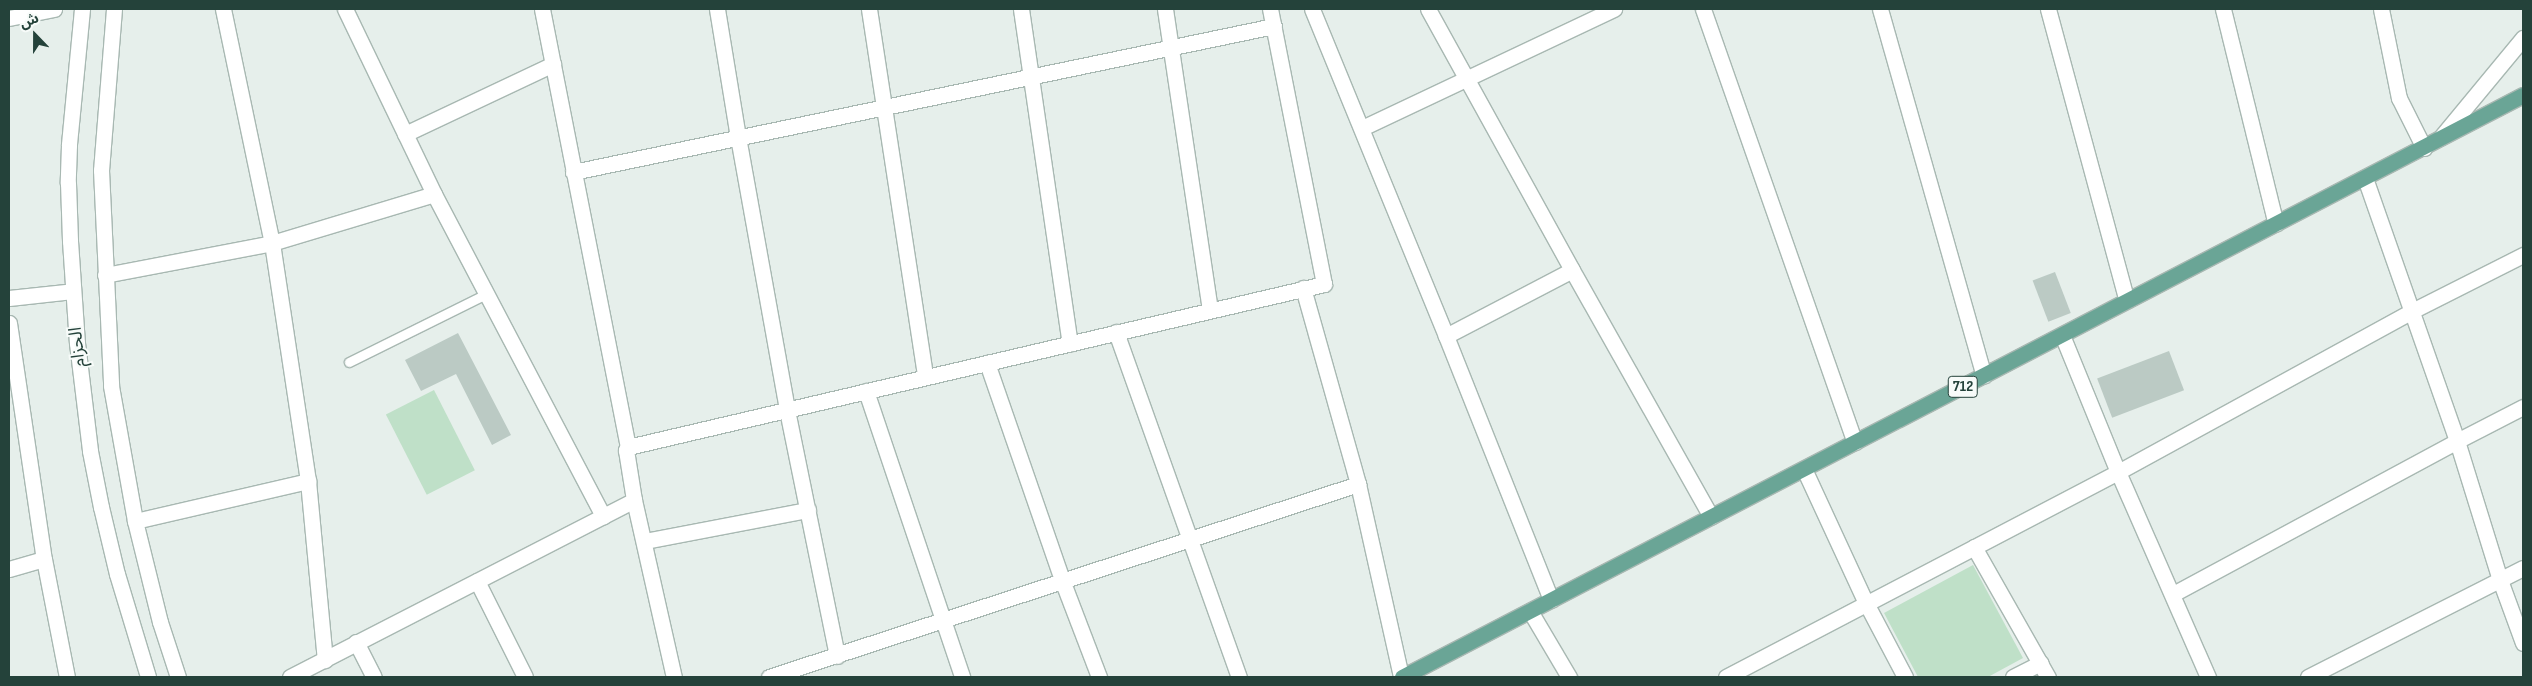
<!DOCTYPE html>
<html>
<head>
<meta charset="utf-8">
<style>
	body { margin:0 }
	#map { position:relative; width:2532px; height:686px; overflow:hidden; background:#e6efeb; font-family:"Sofia Sans Condensed","Noto Sans Arabic",sans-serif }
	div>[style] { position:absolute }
	.green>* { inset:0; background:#bfe0c8; transform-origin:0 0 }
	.building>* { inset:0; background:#bbcac4; transform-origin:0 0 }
	.roads { filter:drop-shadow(1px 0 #a8b8b2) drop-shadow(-1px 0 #a8b8b2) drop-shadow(0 1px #a8b8b2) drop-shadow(0 -1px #a8b8b2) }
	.service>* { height:9px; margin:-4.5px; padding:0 4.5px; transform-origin:4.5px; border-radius:4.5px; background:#fff }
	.minor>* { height:15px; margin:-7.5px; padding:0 7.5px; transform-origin:7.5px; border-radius:7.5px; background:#fff }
	.secondary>* { height:15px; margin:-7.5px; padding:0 7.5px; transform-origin:7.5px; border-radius:7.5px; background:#fff }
	.primary>* { height:15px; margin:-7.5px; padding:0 7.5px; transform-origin:7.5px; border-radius:7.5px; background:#6aa596 }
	span { translate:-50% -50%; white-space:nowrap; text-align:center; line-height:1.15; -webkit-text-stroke:4px #f7fbf9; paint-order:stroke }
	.shield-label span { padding:1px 4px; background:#f7fbf9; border:1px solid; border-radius:4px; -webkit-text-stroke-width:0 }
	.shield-label { font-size:16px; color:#24423a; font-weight:700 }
	.street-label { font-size:18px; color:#24423a }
	.frame { position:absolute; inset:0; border:10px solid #24423a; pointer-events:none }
	.north { position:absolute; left:10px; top:10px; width:50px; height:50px; -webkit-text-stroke:4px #f7fbf9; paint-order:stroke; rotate:338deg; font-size:14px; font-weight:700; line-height:20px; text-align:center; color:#24423a }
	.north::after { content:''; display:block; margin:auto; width:18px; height:22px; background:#24423a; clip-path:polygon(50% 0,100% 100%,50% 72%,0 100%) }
</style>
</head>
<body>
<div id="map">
	<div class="green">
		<i style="left:434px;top:390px;width:90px;height:54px;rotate:63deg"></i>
		<i style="clip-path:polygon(1973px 565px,2023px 658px,1988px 677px,1918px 677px,1884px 613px)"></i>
	</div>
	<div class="building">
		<i style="left:2055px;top:272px;width:44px;height:24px;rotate:69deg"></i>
		<i style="clip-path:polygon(458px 333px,511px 435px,492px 445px,456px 374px,421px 391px,405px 360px)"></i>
		<i style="left:2169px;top:351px;width:42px;height:77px;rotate:69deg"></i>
	</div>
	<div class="roads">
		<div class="service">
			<i style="left:349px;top:362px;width:153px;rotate:-26.4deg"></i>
		</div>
		<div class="minor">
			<i style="left:223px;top:9px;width:239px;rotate:78.2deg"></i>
			<i style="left:272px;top:243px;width:241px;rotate:81.4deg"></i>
			<i style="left:308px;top:481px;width:180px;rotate:84.6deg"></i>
			<i style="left:345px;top:9px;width:205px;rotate:64.3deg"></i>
			<i style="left:434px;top:194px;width:364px;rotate:62.3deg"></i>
			<i style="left:542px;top:9px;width:446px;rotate:78.9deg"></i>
			<i style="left:628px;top:447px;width:4px;rotate:124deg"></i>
			<i style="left:626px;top:450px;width:51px;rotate:80.9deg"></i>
			<i style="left:634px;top:500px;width:181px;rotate:77.3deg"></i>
			<i style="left:717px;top:9px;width:130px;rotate:80.7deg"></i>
			<i style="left:738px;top:137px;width:277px;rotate:79.8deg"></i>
			<i style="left:787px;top:410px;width:251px;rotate:78.5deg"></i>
			<i style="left:869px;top:9px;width:372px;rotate:81.3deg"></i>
			<i style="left:1021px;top:9px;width:338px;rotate:81.7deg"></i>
			<i style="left:1165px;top:9px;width:304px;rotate:81.5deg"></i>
			<i style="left:1312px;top:9px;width:353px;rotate:67.7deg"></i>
			<i style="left:1446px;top:336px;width:284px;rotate:68.3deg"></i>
			<i style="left:1428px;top:9px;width:298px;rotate:61.1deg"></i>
			<i style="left:1572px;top:270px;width:283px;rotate:60.6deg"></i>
			<i style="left:1703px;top:9px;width:459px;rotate:70.7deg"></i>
			<i style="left:1880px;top:9px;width:381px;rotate:74.2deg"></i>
			<i style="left:2048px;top:9px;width:302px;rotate:74.9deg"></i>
			<i style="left:2223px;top:9px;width:221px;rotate:76.2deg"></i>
			<i style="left:2381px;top:9px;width:91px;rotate:78.6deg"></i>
			<i style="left:2399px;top:98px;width:56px;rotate:63.4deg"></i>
			<i style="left:9px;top:18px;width:46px;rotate:-11.3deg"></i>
			<i style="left:1362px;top:128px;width:279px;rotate:-25.3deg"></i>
			<i style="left:405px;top:134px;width:164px;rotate:-25.3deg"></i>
			<i style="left:2441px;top:137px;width:129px;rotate:-50.4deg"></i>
			<i style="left:573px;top:172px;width:716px;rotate:-11.77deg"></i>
			<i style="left:2365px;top:178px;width:279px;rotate:70.7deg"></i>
			<i style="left:2457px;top:441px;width:145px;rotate:72.8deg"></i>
			<i style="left:2500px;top:580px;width:67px;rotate:69.9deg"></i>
			<i style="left:105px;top:275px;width:170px;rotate:-10.8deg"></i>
			<i style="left:272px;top:243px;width:169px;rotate:-16.8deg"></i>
			<i style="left:1303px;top:288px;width:204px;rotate:74.3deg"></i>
			<i style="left:1358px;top:484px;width:198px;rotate:77.4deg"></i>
			<i style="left:9px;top:298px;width:64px;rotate:-6.2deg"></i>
			<i style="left:9px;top:323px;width:239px;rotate:81.6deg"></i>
			<i style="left:44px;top:559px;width:120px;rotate:79deg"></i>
			<i style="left:1116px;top:332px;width:366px;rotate:70.4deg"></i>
			<i style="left:2062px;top:335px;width:148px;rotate:67.8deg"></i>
			<i style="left:2118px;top:472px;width:224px;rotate:66.3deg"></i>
			<i style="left:1446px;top:336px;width:142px;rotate:-27.6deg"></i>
			<i style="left:987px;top:363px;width:230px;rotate:70.9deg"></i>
			<i style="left:1062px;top:580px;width:104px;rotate:69.1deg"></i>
			<i style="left:866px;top:391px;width:302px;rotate:71.4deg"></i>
			<i style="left:628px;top:447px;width:715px;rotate:-13.18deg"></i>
			<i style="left:1324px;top:284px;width:280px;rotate:-101.1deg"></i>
			<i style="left:1804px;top:469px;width:148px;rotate:65.2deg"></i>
			<i style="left:1866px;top:603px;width:84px;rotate:62.2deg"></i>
			<i style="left:135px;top:521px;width:178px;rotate:-13deg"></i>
			<i style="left:645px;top:541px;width:166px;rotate:-10.8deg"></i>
			<i style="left:1974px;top:547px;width:150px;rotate:60.4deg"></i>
			<i style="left:9px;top:569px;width:36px;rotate:-16deg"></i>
			<i style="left:477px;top:581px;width:107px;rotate:63.4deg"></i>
			<i style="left:2173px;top:594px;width:323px;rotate:-28.3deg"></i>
			<i style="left:2457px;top:441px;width:74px;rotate:-27.3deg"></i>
			<i style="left:1530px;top:611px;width:77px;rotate:59.4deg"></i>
			<i style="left:356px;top:642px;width:39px;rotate:63deg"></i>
			<i style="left:290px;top:677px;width:387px;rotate:-27.2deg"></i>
			<i style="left:769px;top:677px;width:620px;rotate:-18.14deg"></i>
			<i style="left:1726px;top:677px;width:442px;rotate:-27.6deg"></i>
			<i style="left:2118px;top:472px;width:333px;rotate:-28.7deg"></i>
			<i style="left:2410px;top:312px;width:127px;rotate:-26.8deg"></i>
			<i style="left:2013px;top:677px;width:31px;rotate:-27deg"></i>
			<i style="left:2308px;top:677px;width:241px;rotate:-26.9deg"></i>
		</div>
		<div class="secondary">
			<i style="left:82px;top:9px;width:137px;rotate:95.5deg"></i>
			<i style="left:69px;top:145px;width:38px;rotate:92deg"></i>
			<i style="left:68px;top:183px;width:58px;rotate:88deg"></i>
			<i style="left:70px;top:241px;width:102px;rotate:86.1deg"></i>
			<i style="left:77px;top:343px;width:109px;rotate:83.1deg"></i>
			<i style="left:90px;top:451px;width:57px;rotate:78.9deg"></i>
			<i style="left:101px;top:507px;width:69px;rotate:76.6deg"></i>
			<i style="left:117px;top:574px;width:108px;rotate:73.2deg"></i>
			<i style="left:114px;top:9px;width:162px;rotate:94.6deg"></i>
			<i style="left:101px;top:170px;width:216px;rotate:87.3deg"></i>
			<i style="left:111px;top:386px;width:137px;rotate:79.9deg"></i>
			<i style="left:135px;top:521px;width:104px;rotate:76.1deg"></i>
			<i style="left:160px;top:622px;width:58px;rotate:71.9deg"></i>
		</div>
		<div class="primary">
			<i style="left:1402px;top:677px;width:1263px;rotate:-27.44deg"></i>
		</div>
	</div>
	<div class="shield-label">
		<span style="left:1963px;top:387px">712</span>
	</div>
	<div class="street-label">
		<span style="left:78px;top:347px;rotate:-96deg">الحزام</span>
	</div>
	<div class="frame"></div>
	<div class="north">ش</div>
</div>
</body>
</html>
